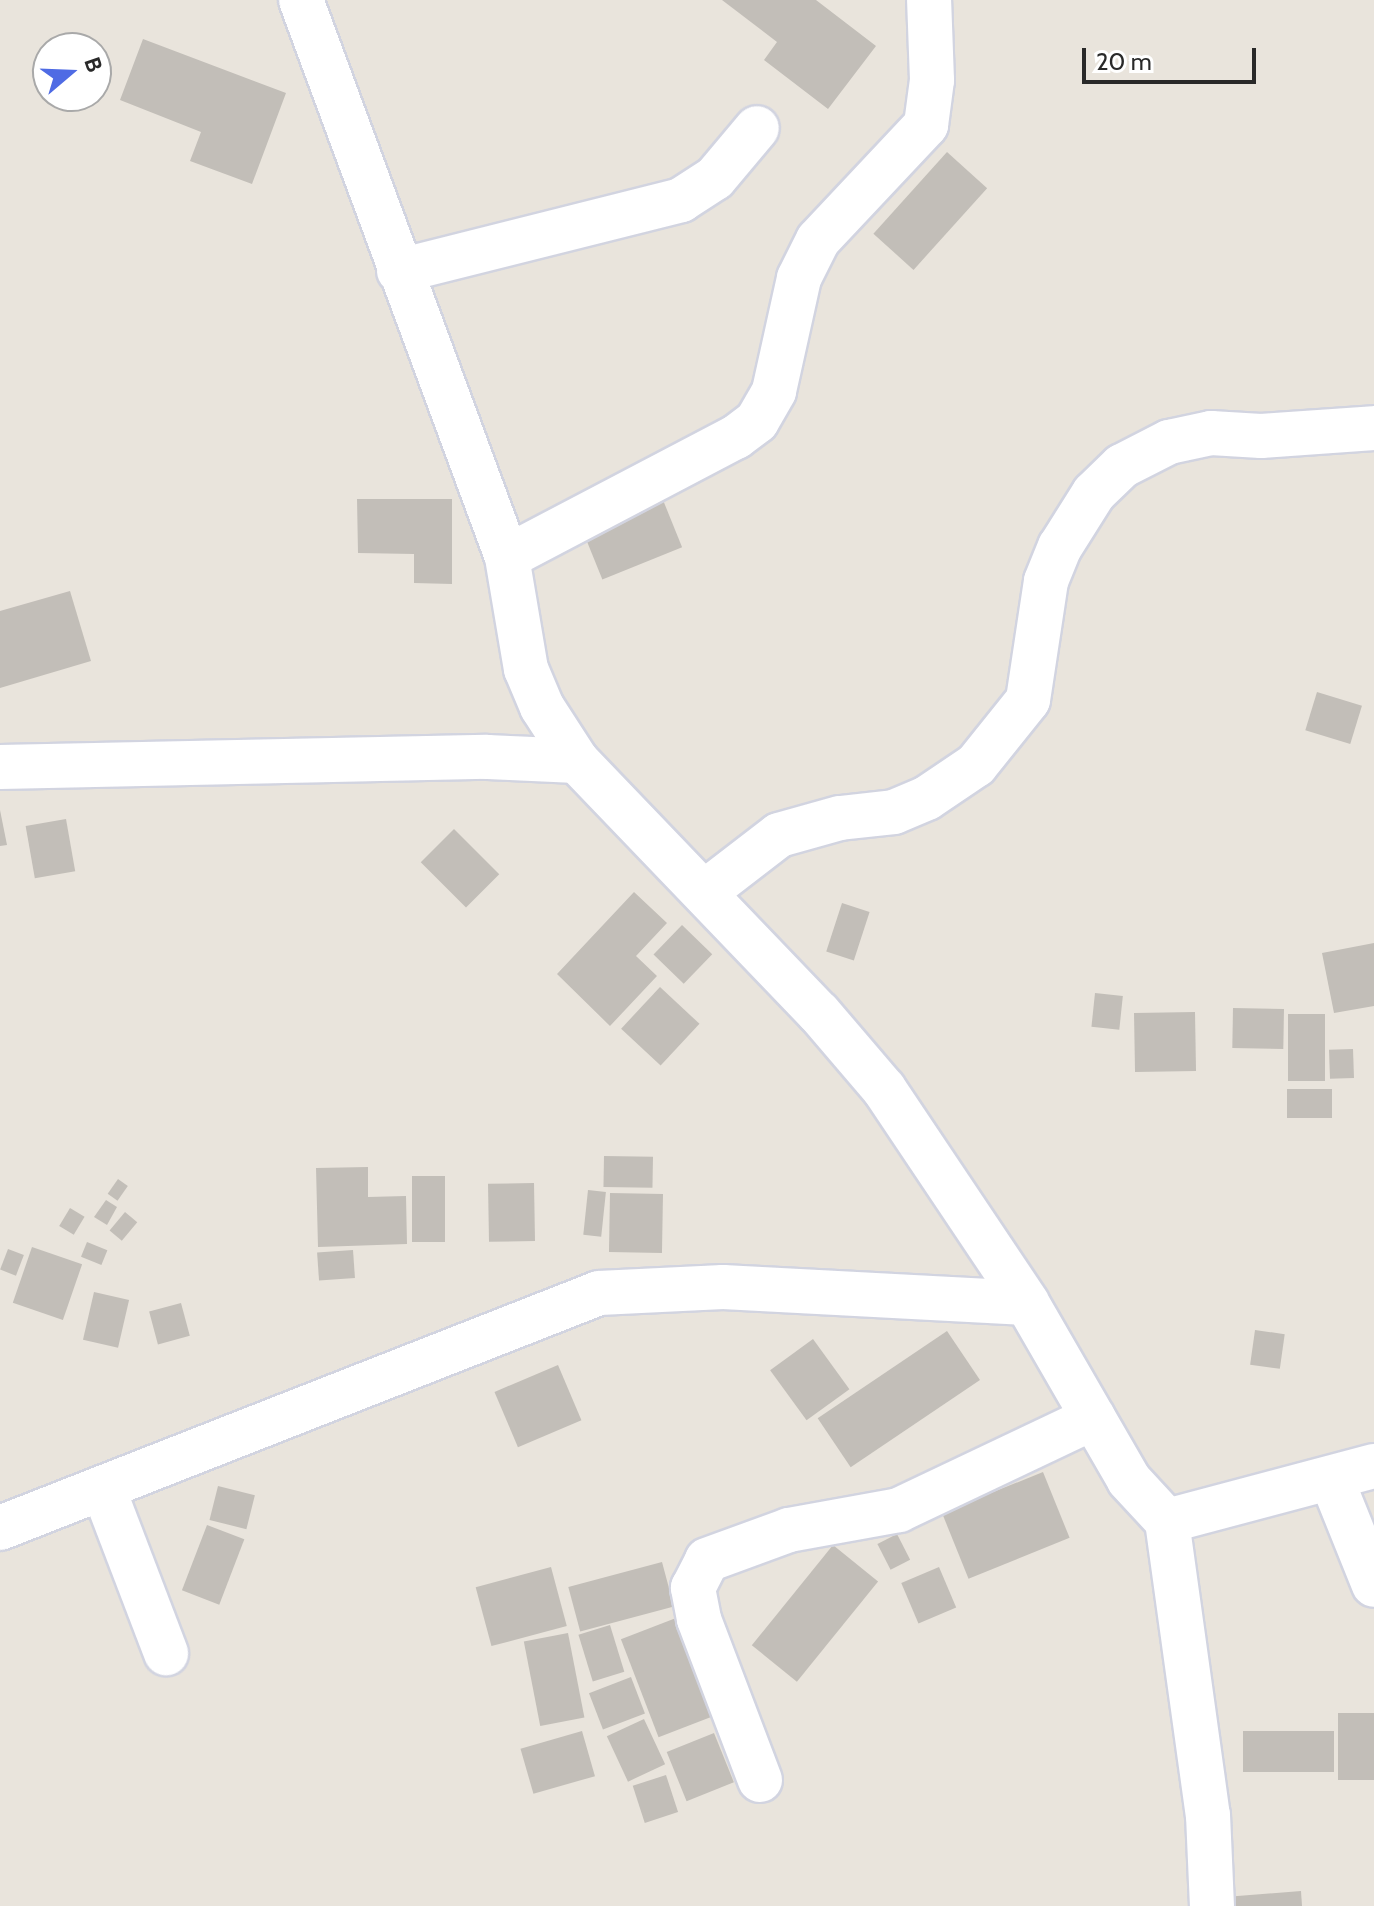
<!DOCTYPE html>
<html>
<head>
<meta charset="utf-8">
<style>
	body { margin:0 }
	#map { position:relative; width:1374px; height:1906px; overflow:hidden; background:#e9e4dc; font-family:Cabin,sans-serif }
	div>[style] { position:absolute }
	.building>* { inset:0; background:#c2beb8; transform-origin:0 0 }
	.roads { filter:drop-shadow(2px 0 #d2d4e0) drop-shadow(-2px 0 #d2d4e0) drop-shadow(0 2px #d2d4e0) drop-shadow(0 -2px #d2d4e0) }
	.street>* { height:44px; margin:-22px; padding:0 22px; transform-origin:22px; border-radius:22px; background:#fff }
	span { translate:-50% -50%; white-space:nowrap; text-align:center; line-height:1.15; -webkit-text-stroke:8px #fff; paint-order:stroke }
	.north { position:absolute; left:32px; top:32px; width:80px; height:80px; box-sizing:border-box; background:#fff; border:2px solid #a9a9a9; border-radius:50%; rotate:71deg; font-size:22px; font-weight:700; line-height:32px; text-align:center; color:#292929 }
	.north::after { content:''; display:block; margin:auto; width:28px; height:36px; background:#4f6be4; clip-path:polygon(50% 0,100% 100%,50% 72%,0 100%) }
	.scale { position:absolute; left:1082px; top:48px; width:174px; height:36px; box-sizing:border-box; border:4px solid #292929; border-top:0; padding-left:10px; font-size:24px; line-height:28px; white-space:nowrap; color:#292929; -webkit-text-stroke:6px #fff; paint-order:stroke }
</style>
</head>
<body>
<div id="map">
	<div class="building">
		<i style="clip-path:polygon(722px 0,816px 0,876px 46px,828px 109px,764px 60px,777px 42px)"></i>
		<i style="clip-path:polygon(143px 39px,286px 93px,252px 184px,190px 161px,201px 132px,120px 100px)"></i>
		<i style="left:947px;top:152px;width:54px;height:110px;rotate:42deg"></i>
		<i style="clip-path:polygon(357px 499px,452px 499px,452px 584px,414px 583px,414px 554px,358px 553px)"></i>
		<i style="left:663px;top:500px;width:51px;height:86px;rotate:68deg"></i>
		<i style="clip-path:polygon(70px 591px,91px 661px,0 688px,0 611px)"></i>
		<i style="left:1317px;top:692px;width:47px;height:40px;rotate:17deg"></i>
		<i style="clip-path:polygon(0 810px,7px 845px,0 846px)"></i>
		<i style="left:66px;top:819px;width:53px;height:41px;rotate:80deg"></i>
		<i style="left:454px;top:829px;width:64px;height:47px;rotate:45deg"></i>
		<i style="clip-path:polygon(634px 892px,667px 923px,636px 956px,657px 976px,610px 1026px,557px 974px)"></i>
		<i style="left:842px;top:903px;width:29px;height:51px;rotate:18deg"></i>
		<i style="left:682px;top:925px;width:42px;height:41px;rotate:44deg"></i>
		<i style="clip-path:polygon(1374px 943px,1374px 1006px,1334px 1013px,1322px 953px)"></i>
		<i style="left:660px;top:987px;width:54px;height:57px;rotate:43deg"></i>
		<i style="left:1095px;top:993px;width:28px;height:34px;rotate:6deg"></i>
		<i style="left:1233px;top:1008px;width:51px;height:40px;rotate:1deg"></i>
		<i style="left:1195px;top:1012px;width:59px;height:61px;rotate:89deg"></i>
		<i style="left:1288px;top:1014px;width:37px;height:67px"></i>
		<i style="left:1353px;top:1049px;width:29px;height:24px;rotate:88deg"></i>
		<i style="left:1287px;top:1089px;width:45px;height:29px"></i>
		<i style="left:604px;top:1156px;width:49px;height:31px;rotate:1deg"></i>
		<i style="clip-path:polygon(368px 1167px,368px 1197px,406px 1196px,407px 1244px,318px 1247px,316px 1168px)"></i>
		<i style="left:412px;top:1176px;width:33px;height:66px"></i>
		<i style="left:118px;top:1179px;width:12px;height:18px;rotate:35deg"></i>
		<i style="left:534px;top:1183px;width:58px;height:46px;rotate:89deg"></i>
		<i style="left:588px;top:1190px;width:18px;height:45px;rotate:6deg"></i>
		<i style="left:610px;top:1193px;width:53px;height:59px;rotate:1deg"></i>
		<i style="clip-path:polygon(106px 1200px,117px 1207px,107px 1225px,94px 1217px)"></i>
		<i style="left:70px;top:1208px;width:17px;height:21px;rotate:31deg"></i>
		<i style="left:125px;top:1212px;width:16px;height:24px;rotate:40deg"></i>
		<i style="left:87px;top:1242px;width:22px;height:16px;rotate:22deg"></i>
		<i style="left:32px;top:1247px;width:53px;height:59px;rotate:19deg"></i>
		<i style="left:8px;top:1249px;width:17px;height:22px;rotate:21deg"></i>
		<i style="left:353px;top:1250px;width:28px;height:36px;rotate:86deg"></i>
		<i style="left:94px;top:1292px;width:36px;height:49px;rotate:13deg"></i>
		<i style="left:181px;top:1303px;width:34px;height:33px;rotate:75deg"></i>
		<i style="left:1255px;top:1330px;width:30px;height:35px;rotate:8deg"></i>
		<i style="left:947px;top:1331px;width:59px;height:156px;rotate:56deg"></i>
		<i style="left:813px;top:1339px;width:62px;height:53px;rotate:54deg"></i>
		<i style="left:558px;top:1365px;width:60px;height:69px;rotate:67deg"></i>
		<i style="left:1043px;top:1472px;width:71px;height:109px;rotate:68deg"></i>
		<i style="left:218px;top:1486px;width:38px;height:35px;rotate:14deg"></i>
		<i style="left:207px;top:1525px;width:40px;height:70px;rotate:21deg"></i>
		<i style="left:897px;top:1534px;width:29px;height:22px;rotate:63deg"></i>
		<i style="left:833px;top:1545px;width:58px;height:129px;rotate:39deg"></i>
		<i style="left:662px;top:1562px;width:46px;height:97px;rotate:75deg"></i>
		<i style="left:551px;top:1567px;width:61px;height:78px;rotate:75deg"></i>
		<i style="left:939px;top:1567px;width:44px;height:41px;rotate:67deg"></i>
		<i style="left:676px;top:1618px;width:105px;height:59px;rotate:69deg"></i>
		<i style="left:610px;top:1625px;width:49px;height:33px;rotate:73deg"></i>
		<i style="left:568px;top:1633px;width:86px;height:45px;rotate:79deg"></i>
		<i style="left:631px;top:1677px;width:39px;height:45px;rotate:69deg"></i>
		<i style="left:1374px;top:1713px;width:67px;height:36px;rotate:90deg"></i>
		<i style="left:644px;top:1719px;width:50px;height:41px;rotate:65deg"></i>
		<i style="left:582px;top:1731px;width:47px;height:64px;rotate:74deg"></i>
		<i style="left:1334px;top:1731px;width:41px;height:91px;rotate:90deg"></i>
		<i style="left:714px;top:1733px;width:53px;height:51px;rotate:68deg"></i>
		<i style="left:666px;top:1775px;width:39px;height:35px;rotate:72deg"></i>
		<i style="clip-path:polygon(1301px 1891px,1302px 1906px,1226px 1906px,1225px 1897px)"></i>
	</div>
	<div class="roads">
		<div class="street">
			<i style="left:301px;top:0;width:594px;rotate:69.7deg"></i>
			<i style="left:507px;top:557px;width:114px;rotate:80.4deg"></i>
			<i style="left:526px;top:669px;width:41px;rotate:67.2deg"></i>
			<i style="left:542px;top:707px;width:64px;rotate:57.1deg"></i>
			<i style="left:399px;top:271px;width:291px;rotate:-14.1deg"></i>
			<i style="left:681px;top:200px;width:40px;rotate:-32.9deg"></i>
			<i style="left:715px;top:178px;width:65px;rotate:-50deg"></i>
			<i style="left:507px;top:557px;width:259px;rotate:-27.7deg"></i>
			<i style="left:736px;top:437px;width:26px;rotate:-37deg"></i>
			<i style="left:757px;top:421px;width:34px;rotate:-60deg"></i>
			<i style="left:774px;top:391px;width:116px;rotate:-77.5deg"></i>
			<i style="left:799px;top:278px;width:42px;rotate:-63.4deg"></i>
			<i style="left:818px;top:240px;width:158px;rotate:-46.8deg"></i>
			<i style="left:926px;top:125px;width:45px;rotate:-82.4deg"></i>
			<i style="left:932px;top:80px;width:80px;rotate:-92.1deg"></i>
			<i style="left:0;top:767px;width:487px;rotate:-1.2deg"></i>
			<i style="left:487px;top:757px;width:90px;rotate:2.5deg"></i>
			<i style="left:577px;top:761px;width:349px;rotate:46.2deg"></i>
			<i style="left:819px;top:1013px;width:100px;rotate:49.5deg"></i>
			<i style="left:884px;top:1089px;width:257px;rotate:56.2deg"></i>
			<i style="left:1027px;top:1303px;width:204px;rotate:60deg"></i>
			<i style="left:1129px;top:1480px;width:56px;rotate:47.2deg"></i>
			<i style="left:1167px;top:1521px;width:214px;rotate:-14.9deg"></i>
			<i style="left:705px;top:892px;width:93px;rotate:-37.6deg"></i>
			<i style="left:779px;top:835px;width:63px;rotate:-15.6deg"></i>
			<i style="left:840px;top:818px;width:54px;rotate:-6.3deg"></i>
			<i style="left:894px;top:812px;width:36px;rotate:-23deg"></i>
			<i style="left:927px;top:798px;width:59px;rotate:-34deg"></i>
			<i style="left:976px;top:765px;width:83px;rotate:-51.3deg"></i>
			<i style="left:1028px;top:700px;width:120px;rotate:-81.4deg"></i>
			<i style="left:1046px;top:581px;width:37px;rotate:-68deg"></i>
			<i style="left:1060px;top:547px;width:64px;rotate:-57.8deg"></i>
			<i style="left:1094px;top:493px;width:39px;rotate:-44deg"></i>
			<i style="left:1122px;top:466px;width:53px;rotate:-27.1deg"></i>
			<i style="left:1169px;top:442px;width:43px;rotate:-12.1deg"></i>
			<i style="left:1211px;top:433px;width:50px;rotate:3.4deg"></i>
			<i style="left:1261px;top:436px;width:113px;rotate:-4deg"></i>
			<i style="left:1331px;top:1478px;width:115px;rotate:68.1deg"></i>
			<i style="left:103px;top:1488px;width:177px;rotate:69.1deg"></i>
			<i style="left:1167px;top:1521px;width:297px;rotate:82.1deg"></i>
			<i style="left:1208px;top:1815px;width:91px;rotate:87.5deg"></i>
			<i style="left:0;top:1528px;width:643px;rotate:-21.42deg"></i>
			<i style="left:599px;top:1293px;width:124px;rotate:-2.8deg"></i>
			<i style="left:723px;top:1287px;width:304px;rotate:3deg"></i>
			<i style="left:760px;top:1780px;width:172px;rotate:-110.8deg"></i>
			<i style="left:699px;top:1619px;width:32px;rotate:-101deg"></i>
			<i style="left:693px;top:1588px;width:31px;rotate:-63deg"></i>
			<i style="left:707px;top:1560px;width:87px;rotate:-20.1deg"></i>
			<i style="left:789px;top:1530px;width:112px;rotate:-10.3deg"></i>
			<i style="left:899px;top:1510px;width:215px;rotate:-25.4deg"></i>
		</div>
	</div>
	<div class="north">B</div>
	<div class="scale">20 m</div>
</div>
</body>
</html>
